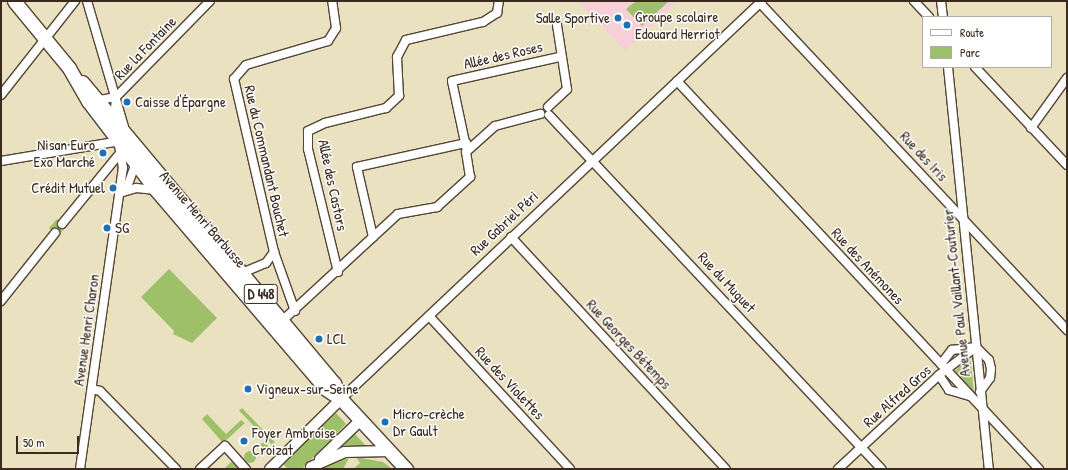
<!DOCTYPE html>
<html>
<head>
<meta charset="utf-8">
<style>
	body { margin:0 }
	#map { position:relative; width:1068px; height:470px; overflow:hidden; background:#e9e1bf; font-family:"Patrick Hand",sans-serif }
	div>[style] { position:absolute }
	.built>* { inset:0; background:#f6cfd9 }
	.green>* { inset:0; background:#9ec069; transform-origin:0 0 }
	.round { border-radius:50% }
	.roads { filter:drop-shadow(1px 0 #554536) drop-shadow(-1px 0 #554536) drop-shadow(0 1px #554536) drop-shadow(0 -1px #554536) }
	.minor>* { height:8px; margin:-4px; padding:0 4px; transform-origin:4px; border-radius:4px; background:#fff }
	.tertiary>* { height:10px; margin:-5px; padding:0 5px; transform-origin:5px; border-radius:5px; background:#fff }
	.primary>* { height:13px; margin:-6.5px; padding:0 6.5px; transform-origin:6.5px; border-radius:6.5px; background:#fff }
	.dots>* { width:11px; height:11px; translate:-50% -50%; box-sizing:border-box; border:2px solid #fff; border-radius:50% }
	span { translate:-50% -50%; white-space:nowrap; text-align:center; line-height:1.15; -webkit-text-stroke:3px #fff; paint-order:stroke }
	.shield-label span { padding:1px 3px; background:#fff; border:1px solid; border-radius:3px; -webkit-text-stroke-width:0 }
	.shield-label { font-size:14px; color:#3b2a1e; font-weight:700 }
	.poi-label { font-size:15px; color:#3b2a1e }
	.left { translate:0 -50%; text-align:left }
	.right { translate:-100% -50%; text-align:right }
	.street-label { font-size:15px; color:#3b2a1e }
	.frame { position:absolute; inset:0; border:2px solid #3b2a1e; pointer-events:none }
	.legend { position:absolute; left:922px; top:16px; width:130px; height:52px; box-sizing:border-box; background:#fff; border:1px solid #b1aaa5; margin:0; padding:5px 7px; list-style:none; font-size:12px; color:#3b2a1e }
	.legend li { display:flex; align-items:center; gap:8px; height:20px }
	.legend b { width:20px; border:1px solid #b1aaa5 }
	.scale { position:absolute; left:16px; top:436px; width:63px; height:18px; box-sizing:border-box; border:2px solid #3b2a1e; border-top:0; padding-left:5px; font-size:12px; line-height:14px; white-space:nowrap; color:#3b2a1e; -webkit-text-stroke:3px #fff; paint-order:stroke }
</style>
</head>
<body>
<div id="map">
	<div class="built">
		<i style="clip-path:polygon(578px 1px,677px 1px,625px 51px)"></i>
	</div>
	<div class="green">
		<i style="clip-path:polygon(636px 1px,667px 1px,668px 2px,642px 26px,626px 9px)"></i>
		<i style="left:57px;top:219px;width:12px;height:12px;rotate:42deg"></i>
		<i style="clip-path:polygon(169px 269px,217px 318px,192px 343px,173px 334px,174px 331px,141px 297px)"></i>
		<i style="clip-path:polygon(970px 356px,974px 393px,954px 372px)"></i>
		<i style="left:242px;top:408px;width:47px;height:4px;rotate:46deg"></i>
		<i style="clip-path:polygon(336px 413px,346px 424px,302px 469px,288px 469px,282px 463px)"></i>
		<i style="clip-path:polygon(207px 414px,226px 434px,241px 420px,245px 423px,223px 443px,202px 419px)"></i>
		<i style="clip-path:polygon(354px 433px,367px 447px,336px 450px)"></i>
		<i class="round" style="left:258.5px;top:442.5px;width:9px;height:9px"></i>
		<i class="round" style="left:244px;top:451px;width:12px;height:12px"></i>
		<i style="clip-path:polygon(356px 457px,383px 462px,391px 468px,353px 469px,360px 463px)"></i>
		<i style="clip-path:polygon(349px 458px,343px 469px,322px 469px,337px 461px)"></i>
		<i style="clip-path:polygon(232px 461px,241px 469px,224px 469px)"></i>
	</div>
	<div class="roads">
		<div class="minor">
			<i style="left:87px;top:1px;width:134px;rotate:73.6deg"></i>
			<i style="left:914px;top:1px;width:22px;rotate:47deg"></i>
			<i style="left:941px;top:1px;width:16px;rotate:83deg"></i>
			<i style="left:760px;top:3px;width:449px;rotate:46.8deg"></i>
			<i style="left:948px;top:67px;width:404px;rotate:84.2deg"></i>
			<i style="left:975px;top:67px;width:134px;rotate:46.8deg"></i>
			<i style="left:677px;top:81px;width:531px;rotate:46.99deg"></i>
			<i style="left:1px;top:95px;width:120px;rotate:-51.8deg"></i>
			<i style="left:116px;top:97px;width:134px;rotate:-45.6deg"></i>
			<i style="left:100px;top:100px;width:16px;rotate:-11deg"></i>
			<i style="left:548px;top:107px;width:26px;rotate:-43deg"></i>
			<i style="left:567px;top:89px;width:65px;rotate:-98.9deg"></i>
			<i style="left:549px;top:115px;width:486px;rotate:46.8deg"></i>
			<i style="left:114px;top:120px;width:23px;rotate:-85deg"></i>
			<i style="left:1031px;top:128px;width:62px;rotate:-54.2deg"></i>
			<i style="left:466px;top:147px;width:67px;rotate:-102deg"></i>
			<i style="left:452px;top:81px;width:110px;rotate:-12.6deg"></i>
			<i style="left:1px;top:161px;width:121px;rotate:-9.5deg"></i>
			<i style="left:126px;top:190px;width:30px;rotate:-70deg"></i>
			<i style="left:123px;top:192px;width:14px;rotate:-17deg"></i>
			<i style="left:136px;top:188px;width:20px;rotate:6deg"></i>
			<i style="left:62px;top:224px;width:93px;rotate:-50.7deg"></i>
			<i style="left:373px;top:237px;width:72px;rotate:-102.9deg"></i>
			<i style="left:357px;top:167px;width:112px;rotate:-12.4deg"></i>
			<i style="left:511px;top:237px;width:316px;rotate:47.2deg"></i>
			<i style="left:338px;top:272px;width:127px;rotate:-103.7deg"></i>
			<i style="left:308px;top:149px;width:18px;rotate:-90deg"></i>
			<i style="left:308px;top:131px;width:19px;rotate:-25deg"></i>
			<i style="left:325px;top:123px;width:63px;rotate:-13.8deg"></i>
			<i style="left:386px;top:108px;width:18px;rotate:-43deg"></i>
			<i style="left:399px;top:96px;width:39px;rotate:-93deg"></i>
			<i style="left:397px;top:57px;width:19px;rotate:-62deg"></i>
			<i style="left:406px;top:40px;width:79px;rotate:-13.2deg"></i>
			<i style="left:483px;top:22px;width:17px;rotate:-33deg"></i>
			<i style="left:497px;top:13px;width:12px;rotate:-81deg"></i>
			<i style="left:242px;top:273px;width:26px;rotate:-23deg"></i>
			<i style="left:266px;top:263px;width:14px;rotate:-54deg"></i>
			<i style="left:1px;top:301px;width:87px;rotate:-51.5deg"></i>
			<i style="left:295px;top:311px;width:63px;rotate:-109.6deg"></i>
			<i style="left:274px;top:252px;width:178px;rotate:-103deg"></i>
			<i style="left:234px;top:79px;width:18px;rotate:-49deg"></i>
			<i style="left:246px;top:65px;width:85px;rotate:-16.3deg"></i>
			<i style="left:328px;top:41px;width:15px;rotate:-58deg"></i>
			<i style="left:336px;top:28px;width:27px;rotate:-98deg"></i>
			<i style="left:429px;top:316px;width:208px;rotate:47.3deg"></i>
			<i style="left:283px;top:320px;width:156px;rotate:-42.7deg"></i>
			<i style="left:398px;top:214px;width:40px;rotate:-10deg"></i>
			<i style="left:437px;top:207px;width:45px;rotate:-42.3deg"></i>
			<i style="left:470px;top:177px;width:25px;rotate:-99deg"></i>
			<i style="left:466px;top:152px;width:39px;rotate:-42deg"></i>
			<i style="left:495px;top:126px;width:47px;rotate:-14.9deg"></i>
			<i style="left:941px;top:364px;width:18px;rotate:-52deg"></i>
			<i style="left:952px;top:350px;width:24px;rotate:-7deg"></i>
			<i style="left:976px;top:347px;width:18px;rotate:45deg"></i>
			<i style="left:989px;top:360px;width:9px;rotate:77deg"></i>
			<i style="left:991px;top:369px;width:9px;rotate:96deg"></i>
			<i style="left:990px;top:378px;width:17px;rotate:126deg"></i>
			<i style="left:939px;top:375px;width:18px;rotate:56deg"></i>
			<i style="left:949px;top:390px;width:22px;rotate:16deg"></i>
			<i style="left:92px;top:389px;width:8px;rotate:14deg"></i>
			<i style="left:100px;top:391px;width:109px;rotate:45.7deg"></i>
			<i style="left:341px;top:399px;width:579px;rotate:-43.39deg"></i>
			<i style="left:80px;top:469px;width:304px;rotate:-81.9deg"></i>
			<i style="left:123px;top:168px;width:23px;rotate:-100deg"></i>
			<i style="left:200px;top:469px;width:34px;rotate:-43deg"></i>
			<i style="left:225px;top:446px;width:31px;rotate:48deg"></i>
			<i style="left:838px;top:469px;width:138px;rotate:-42.9deg"></i>
			<i style="left:939px;top:375px;width:46px;rotate:-37.1deg"></i>
		</div>
		<div class="tertiary">
			<i style="left:320px;top:459px;width:57px;rotate:-43.6deg"></i>
			<i style="left:311px;top:467px;width:36px;rotate:-24deg"></i>
			<i style="left:344px;top:452px;width:45px;rotate:-1.3deg"></i>
			<i style="left:270px;top:469px;width:100px;rotate:-44.6deg"></i>
		</div>
		<div class="primary">
			<i style="left:14px;top:1px;width:87px;rotate:50.6deg"></i>
			<i style="left:69px;top:68px;width:38px;rotate:60deg"></i>
			<i style="left:88px;top:101px;width:112px;rotate:52.6deg"></i>
			<i style="left:156px;top:190px;width:262px;rotate:49.5deg"></i>
			<i style="left:326px;top:389px;width:18px;rotate:34deg"></i>
			<i style="left:341px;top:399px;width:96px;rotate:47.1deg"></i>
			<i style="left:82px;top:82px;width:393px;rotate:50.1deg"></i>
			<i style="left:334px;top:383px;width:17px;rotate:66deg"></i>
		</div>
	</div>
	<div class="dots">
		<i style="left:618px;top:18px;background:#1f6fb2"></i>
		<i style="left:627px;top:25px;background:#1f6fb2"></i>
		<i style="left:127px;top:102px;background:#1f6fb2"></i>
		<i style="left:103px;top:153px;background:#1f6fb2"></i>
		<i style="left:113px;top:188px;background:#1f6fb2"></i>
		<i style="left:107px;top:228px;background:#1f6fb2"></i>
		<i style="left:319px;top:339px;background:#1f6fb2"></i>
		<i style="left:248px;top:389px;background:#1f6fb2"></i>
		<i style="left:385px;top:422px;background:#1f6fb2"></i>
		<i style="left:244px;top:441px;background:#1f6fb2"></i>
	</div>
	<div class="shield-label">
		<span style="left:261px;top:294px">D 448</span>
	</div>
	<div class="poi-label">
		<span class="left" style="left:635px;top:25px">Groupe scolaire<br>Edouard Herriot</span>
		<span class="right" style="left:610px;top:18px">Salle Sportive</span>
		<span class="left" style="left:135px;top:102px">Caisse d'Épargne</span>
		<span class="right" style="left:95px;top:153px">Nisan Euro<br>Exo Marché</span>
		<span class="right" style="left:105px;top:188px">Crédit Mutuel</span>
		<span class="left" style="left:115px;top:228px">SG</span>
		<span class="left" style="left:327px;top:339px">LCL</span>
		<span class="left" style="left:256px;top:389px">Vigneux-sur-Seine</span>
		<span class="left" style="left:393px;top:422px">Micro-crèche<br>Dr Gault</span>
		<span class="left" style="left:252px;top:441px">Foyer Ambroise<br>Croizat</span>
	</div>
	<div class="street-label">
		<span style="left:145px;top:48px;rotate:-46deg">Rue la Fontaine</span>
		<span style="left:503px;top:55px;rotate:-13deg">Allée des Roses</span>
		<span style="left:924px;top:156px;rotate:47deg">Rue des Iris</span>
		<span style="left:267px;top:161px;rotate:77deg">Rue du Commandant Bouchet</span>
		<span style="left:333px;top:185px;rotate:78deg">Allée des Castors</span>
		<span style="left:203px;top:219px;rotate:49deg">Avenue Henri Barbusse</span>
		<span style="left:504px;top:223px;rotate:-43deg">Rue Gabriel Péri</span>
		<span style="left:868px;top:266px;rotate:47deg">Rue des Anémones</span>
		<span style="left:727px;top:282px;rotate:47deg">Rue du Muguet</span>
		<span style="left:956px;top:293px;rotate:-96deg">Avenue Paul Vaillant-Couturier</span>
		<span style="left:86px;top:330px;rotate:-82deg">Avenue Henri Charon</span>
		<span style="left:629px;top:344px;rotate:47deg">Rue Georges Bétemps</span>
		<span style="left:510px;top:383px;rotate:47deg">Rue des Violettes</span>
		<span style="left:897px;top:396px;rotate:-42deg">Rue Alfred Gros</span>
	</div>
	<div class="frame"></div>
	<ul class="legend">
	<li><b style="height:5px;background:#fff"></b>Route</li>
	<li><b style="height:11px;background:#9ec069"></b>Parc</li>
	</ul>
	<div class="scale">50 m</div>
</div>
</body>
</html>
